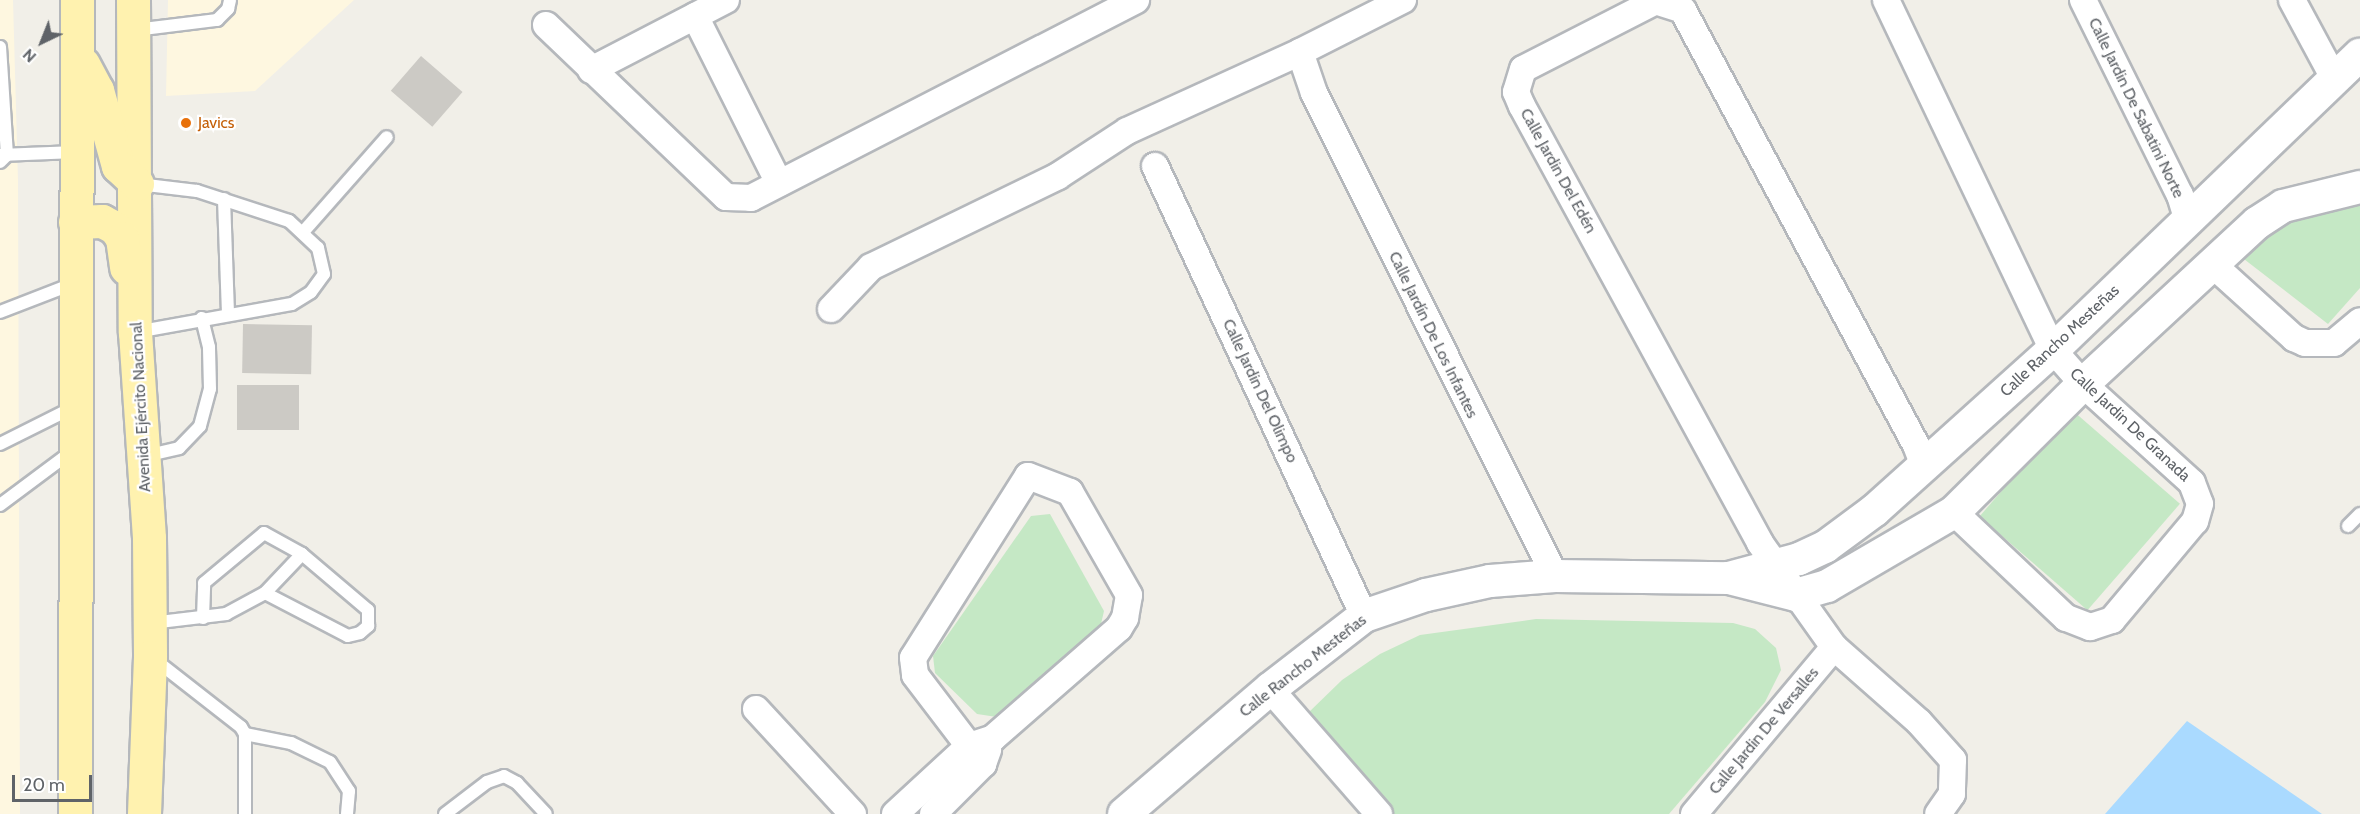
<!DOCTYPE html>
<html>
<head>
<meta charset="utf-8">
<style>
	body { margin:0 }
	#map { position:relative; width:2360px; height:814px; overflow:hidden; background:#f1efe8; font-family:Cabin,sans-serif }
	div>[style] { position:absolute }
	.commercial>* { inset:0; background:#fef7e0 }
	.green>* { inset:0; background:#c5e8c5; transform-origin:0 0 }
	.water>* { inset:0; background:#aadaff }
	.building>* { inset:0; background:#cccac5; transform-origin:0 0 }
	.roads { filter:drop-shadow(2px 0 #b5b8bc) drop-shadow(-2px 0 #b5b8bc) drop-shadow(0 2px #b5b8bc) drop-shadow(0 -2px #b5b8bc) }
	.service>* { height:12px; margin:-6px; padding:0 6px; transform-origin:6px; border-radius:6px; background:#fff }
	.minor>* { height:26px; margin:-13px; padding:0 13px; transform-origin:13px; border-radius:13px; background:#fff }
	.tertiary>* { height:32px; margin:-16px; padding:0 16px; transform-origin:16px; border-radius:16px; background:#fff }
	.primary>* { height:33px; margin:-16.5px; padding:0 16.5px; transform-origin:16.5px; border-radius:16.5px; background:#fff2af }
	.dots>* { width:16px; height:16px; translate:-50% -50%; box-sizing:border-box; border:3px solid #fff; border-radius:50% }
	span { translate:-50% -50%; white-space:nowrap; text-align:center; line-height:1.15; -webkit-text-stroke:4.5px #fff; paint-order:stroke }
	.street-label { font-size:16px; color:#5f6368 }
	.food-label { font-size:16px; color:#c56008 }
	.left { translate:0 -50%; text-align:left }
	.north { position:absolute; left:12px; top:12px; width:60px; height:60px; -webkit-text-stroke:4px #fff; paint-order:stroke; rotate:223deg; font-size:16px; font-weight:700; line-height:24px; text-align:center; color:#5f6368 }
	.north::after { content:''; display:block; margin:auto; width:21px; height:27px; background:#5f6368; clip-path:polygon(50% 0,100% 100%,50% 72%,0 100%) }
	.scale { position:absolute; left:12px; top:775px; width:80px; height:27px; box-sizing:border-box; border:3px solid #5f6368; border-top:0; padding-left:8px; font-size:18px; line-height:21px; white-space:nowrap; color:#5f6368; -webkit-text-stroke:4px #fff; paint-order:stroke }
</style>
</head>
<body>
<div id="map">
	<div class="commercial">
		<i style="clip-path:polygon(0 0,13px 0,18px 181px,20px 814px,0 814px)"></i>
		<i style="clip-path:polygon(168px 0,354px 0,255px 91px,166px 96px)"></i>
	</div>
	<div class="green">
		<i style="clip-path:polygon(2360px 202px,2360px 288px,2328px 324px,2240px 256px,2291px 214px)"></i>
		<i style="left:2072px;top:410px;width:143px;height:141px;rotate:41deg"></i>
		<i style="clip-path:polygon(1050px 514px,1104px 611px,1101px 624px,997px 717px,977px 714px,935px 673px,933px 656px,1031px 516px)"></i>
		<i style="clip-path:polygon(1536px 619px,1733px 623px,1755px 629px,1776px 648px,1781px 670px,1765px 702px,1669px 814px,1387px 814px,1307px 714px,1342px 680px,1380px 654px,1420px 635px)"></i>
	</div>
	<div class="water">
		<i style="clip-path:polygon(2187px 721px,2261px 772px,2322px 814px,2105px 814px)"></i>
	</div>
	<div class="building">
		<i style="left:421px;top:56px;width:55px;height:46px;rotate:41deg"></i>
		<i style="left:243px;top:324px;width:69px;height:49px;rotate:1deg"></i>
		<i style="left:299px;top:385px;width:45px;height:62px;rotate:90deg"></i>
	</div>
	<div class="roads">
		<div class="service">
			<i style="left:135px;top:30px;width:83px;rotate:-7deg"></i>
			<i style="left:217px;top:20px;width:16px;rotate:-45deg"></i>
			<i style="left:228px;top:9px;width:9px;rotate:-77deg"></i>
			<i style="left:0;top:47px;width:108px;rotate:86.3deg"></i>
			<i style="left:7px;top:155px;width:10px;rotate:135deg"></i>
			<i style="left:0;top:155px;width:76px;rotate:-2.3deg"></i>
			<i style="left:224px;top:199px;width:115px;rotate:88deg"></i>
			<i style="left:304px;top:231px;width:125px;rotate:-48.6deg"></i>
			<i style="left:0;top:312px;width:80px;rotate:-21.1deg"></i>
			<i style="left:136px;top:332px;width:158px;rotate:-10.2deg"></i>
			<i style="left:292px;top:304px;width:22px;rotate:-32deg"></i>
			<i style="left:311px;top:292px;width:22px;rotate:-54deg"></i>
			<i style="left:324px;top:274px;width:27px;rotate:-103deg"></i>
			<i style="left:318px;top:248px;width:40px;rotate:-137deg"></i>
			<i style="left:289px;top:221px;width:97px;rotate:-161.9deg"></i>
			<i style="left:197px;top:191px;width:59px;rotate:-173.2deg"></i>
			<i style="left:0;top:444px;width:83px;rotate:-26.6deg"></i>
			<i style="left:145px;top:456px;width:35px;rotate:-13deg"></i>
			<i style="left:179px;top:448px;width:30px;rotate:-46deg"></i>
			<i style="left:200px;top:426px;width:38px;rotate:-75deg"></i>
			<i style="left:210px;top:389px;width:42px;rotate:-91.4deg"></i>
			<i style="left:209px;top:347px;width:30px;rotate:-104deg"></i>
			<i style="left:0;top:505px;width:89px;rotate:-36.7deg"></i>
			<i style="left:2348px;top:526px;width:17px;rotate:-45deg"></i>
			<i style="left:203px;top:618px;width:35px;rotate:-88deg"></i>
			<i style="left:204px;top:583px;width:78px;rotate:-39.8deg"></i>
			<i style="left:264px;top:533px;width:43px;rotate:28.9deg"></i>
			<i style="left:302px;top:554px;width:54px;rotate:133.5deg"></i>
			<i style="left:151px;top:623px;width:76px;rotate:-6.8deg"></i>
			<i style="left:226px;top:614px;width:44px;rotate:-28.3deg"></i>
			<i style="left:265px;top:593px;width:93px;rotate:27.4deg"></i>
			<i style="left:348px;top:636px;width:12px;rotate:-14deg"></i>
			<i style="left:360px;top:633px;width:11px;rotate:-41deg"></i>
			<i style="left:368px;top:626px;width:16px;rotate:-90deg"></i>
			<i style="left:368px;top:610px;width:87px;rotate:-139.7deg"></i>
			<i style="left:154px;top:659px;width:110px;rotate:38deg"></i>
			<i style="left:241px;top:727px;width:8px;rotate:60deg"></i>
			<i style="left:245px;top:734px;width:80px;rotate:90deg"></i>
			<i style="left:245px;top:734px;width:47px;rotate:11.1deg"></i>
			<i style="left:291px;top:743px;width:43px;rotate:26deg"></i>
			<i style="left:330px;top:762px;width:35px;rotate:57deg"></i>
			<i style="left:349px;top:791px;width:23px;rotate:95deg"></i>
			<i style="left:445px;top:814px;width:53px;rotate:-37.3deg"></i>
			<i style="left:487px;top:782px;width:18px;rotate:-19deg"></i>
			<i style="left:504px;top:776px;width:15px;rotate:28deg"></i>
			<i style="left:517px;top:783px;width:42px;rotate:46.9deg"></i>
		</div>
		<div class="minor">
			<i style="left:1403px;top:0;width:115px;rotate:153.2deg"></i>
			<i style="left:1300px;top:52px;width:43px;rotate:71.1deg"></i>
			<i style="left:1314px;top:93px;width:540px;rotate:63.48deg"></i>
			<i style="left:1886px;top:0;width:388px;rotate:64.5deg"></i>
			<i style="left:2053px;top:350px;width:45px;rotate:48.6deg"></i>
			<i style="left:2083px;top:384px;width:147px;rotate:42.2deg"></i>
			<i style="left:2192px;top:483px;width:22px;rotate:69deg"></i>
			<i style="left:2200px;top:504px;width:18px;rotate:106deg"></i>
			<i style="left:2195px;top:521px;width:129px;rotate:130deg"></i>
			<i style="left:2112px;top:620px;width:23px;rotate:162deg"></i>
			<i style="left:2090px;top:627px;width:26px;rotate:-159deg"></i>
			<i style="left:2066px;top:618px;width:154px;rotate:-136.6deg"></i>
			<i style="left:2083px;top:0;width:218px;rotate:63.6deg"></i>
			<i style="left:2180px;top:195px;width:24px;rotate:73deg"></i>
			<i style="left:2292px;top:0;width:91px;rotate:61.7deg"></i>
			<i style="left:695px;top:16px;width:187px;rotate:63.3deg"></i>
			<i style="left:546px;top:25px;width:249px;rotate:43.7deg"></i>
			<i style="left:726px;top:197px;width:25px;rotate:2deg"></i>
			<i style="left:751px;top:198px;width:433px;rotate:-27.2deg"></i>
			<i style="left:591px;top:70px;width:152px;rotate:-27.4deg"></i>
			<i style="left:1155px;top:166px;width:496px;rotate:65.1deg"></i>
			<i style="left:2211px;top:263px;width:112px;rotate:42.1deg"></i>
			<i style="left:2294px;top:338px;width:12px;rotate:24deg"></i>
			<i style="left:2305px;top:343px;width:29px"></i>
			<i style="left:2334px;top:343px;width:34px;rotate:-40deg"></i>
			<i style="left:831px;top:309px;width:58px;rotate:-46.4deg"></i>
			<i style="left:871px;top:267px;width:208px;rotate:-25.9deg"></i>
			<i style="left:1058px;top:176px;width:82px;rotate:-33.1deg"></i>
			<i style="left:1127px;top:131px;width:190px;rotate:-24.5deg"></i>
			<i style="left:1924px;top:466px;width:22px;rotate:-111deg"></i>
			<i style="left:1916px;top:445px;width:493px;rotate:-118.2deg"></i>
			<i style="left:1683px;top:10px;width:28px;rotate:-162deg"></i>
			<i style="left:1656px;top:1px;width:149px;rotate:152.9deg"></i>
			<i style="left:1523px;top:69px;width:24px;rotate:107deg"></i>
			<i style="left:1516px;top:92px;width:15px;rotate:67deg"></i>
			<i style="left:1522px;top:106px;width:498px;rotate:61.4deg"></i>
			<i style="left:1760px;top:543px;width:128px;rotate:54.6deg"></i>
			<i style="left:1834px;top:647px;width:113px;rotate:41.4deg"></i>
			<i style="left:1919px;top:722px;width:51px;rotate:48.2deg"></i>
			<i style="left:1953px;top:760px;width:34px;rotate:92deg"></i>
			<i style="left:1952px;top:794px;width:24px;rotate:125deg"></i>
			<i style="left:1270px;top:689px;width:166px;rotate:48.9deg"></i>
			<i style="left:756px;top:709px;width:143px;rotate:47.3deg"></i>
			<i style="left:895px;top:814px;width:100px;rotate:-42.6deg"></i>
			<i style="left:969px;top:746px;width:25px;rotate:-18deg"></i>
			<i style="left:993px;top:738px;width:167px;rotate:-41.1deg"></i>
			<i style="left:1119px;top:628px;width:12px;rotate:-59deg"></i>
			<i style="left:1125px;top:618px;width:23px;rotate:-80deg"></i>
			<i style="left:1129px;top:595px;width:119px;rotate:-119.8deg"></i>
			<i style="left:1070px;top:492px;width:45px;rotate:-159.1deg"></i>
			<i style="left:1028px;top:476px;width:215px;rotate:122.3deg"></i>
			<i style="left:913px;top:658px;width:17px;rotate:83deg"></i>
			<i style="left:915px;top:675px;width:89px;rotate:52.7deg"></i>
			<i style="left:969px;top:746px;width:23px;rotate:52deg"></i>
			<i style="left:933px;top:814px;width:71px;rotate:-45deg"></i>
			<i style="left:983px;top:764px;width:15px;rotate:-70deg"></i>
			<i style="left:1694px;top:814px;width:218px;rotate:-50deg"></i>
		</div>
		<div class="tertiary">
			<i style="left:1729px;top:578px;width:73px;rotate:-15.2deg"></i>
			<i style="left:1799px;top:559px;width:29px;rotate:-25deg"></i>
			<i style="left:1825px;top:547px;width:62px;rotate:-36.5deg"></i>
			<i style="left:1875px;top:510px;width:239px;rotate:-42deg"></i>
			<i style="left:2053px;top:350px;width:426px;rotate:-43.9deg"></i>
			<i style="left:1124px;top:814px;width:192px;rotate:-40.6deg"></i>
			<i style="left:1270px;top:689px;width:119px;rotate:-37.8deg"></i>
			<i style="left:1364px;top:616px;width:65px;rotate:-18.7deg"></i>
			<i style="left:1426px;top:595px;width:66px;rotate:-12.3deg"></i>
			<i style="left:1490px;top:581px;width:65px;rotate:-4.4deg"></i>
			<i style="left:1555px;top:576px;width:174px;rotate:0.7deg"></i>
			<i style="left:1729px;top:578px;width:69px;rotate:14.2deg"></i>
			<i style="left:1796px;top:595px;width:32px;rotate:-16deg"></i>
			<i style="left:1827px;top:586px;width:147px;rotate:-30.2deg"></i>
			<i style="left:1954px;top:512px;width:182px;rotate:-44.8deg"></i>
			<i style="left:2083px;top:384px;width:237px;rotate:-42.8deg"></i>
			<i style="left:2257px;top:223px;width:31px;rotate:-33deg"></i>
			<i style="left:2283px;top:206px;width:79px;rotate:-13.9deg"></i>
		</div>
		<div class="primary">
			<i style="left:133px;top:0;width:332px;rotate:89.7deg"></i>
			<i style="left:135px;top:332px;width:206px;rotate:86.1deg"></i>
			<i style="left:149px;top:538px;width:119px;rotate:89.5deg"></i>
			<i style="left:150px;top:657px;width:157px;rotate:92.2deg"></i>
			<i style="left:83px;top:64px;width:30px;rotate:62deg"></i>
			<i style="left:97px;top:90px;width:79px;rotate:74.6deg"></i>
			<i style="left:118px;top:166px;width:26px;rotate:43deg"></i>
			<i style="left:75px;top:222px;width:27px;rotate:-2deg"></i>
			<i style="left:102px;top:221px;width:15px;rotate:28deg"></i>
			<i style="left:115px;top:228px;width:12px;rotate:55deg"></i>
			<i style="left:122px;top:238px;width:30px;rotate:82deg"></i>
			<i style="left:75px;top:814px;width:814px;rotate:-89.86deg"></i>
		</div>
	</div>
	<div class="dots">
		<i style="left:186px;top:123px;background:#e8710a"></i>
	</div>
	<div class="street-label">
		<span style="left:2136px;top:108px;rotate:64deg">Calle Jardin De Sabatini Norte</span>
		<span style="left:1558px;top:171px;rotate:61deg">Calle Jardin Del Edén</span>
		<span style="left:1433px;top:335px;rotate:64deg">Calle Jardín De Los Infantes</span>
		<span style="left:2060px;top:341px;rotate:-43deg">Calle Rancho Mesteñas</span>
		<span style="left:1260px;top:391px;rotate:65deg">Calle Jardin Del Olimpo</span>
		<span style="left:141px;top:407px;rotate:-93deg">Avenida Ejército Nacional</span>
		<span style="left:2130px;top:425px;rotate:43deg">Calle Jardin De Granada</span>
		<span style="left:1303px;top:666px;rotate:-38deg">Calle Rancho Mesteñas</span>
		<span style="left:1764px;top:731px;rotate:-50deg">Calle Jardin De Versalles</span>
	</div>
	<div class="food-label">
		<span class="left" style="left:198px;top:123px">Javics</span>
	</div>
	<div class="north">N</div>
	<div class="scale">20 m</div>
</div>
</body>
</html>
